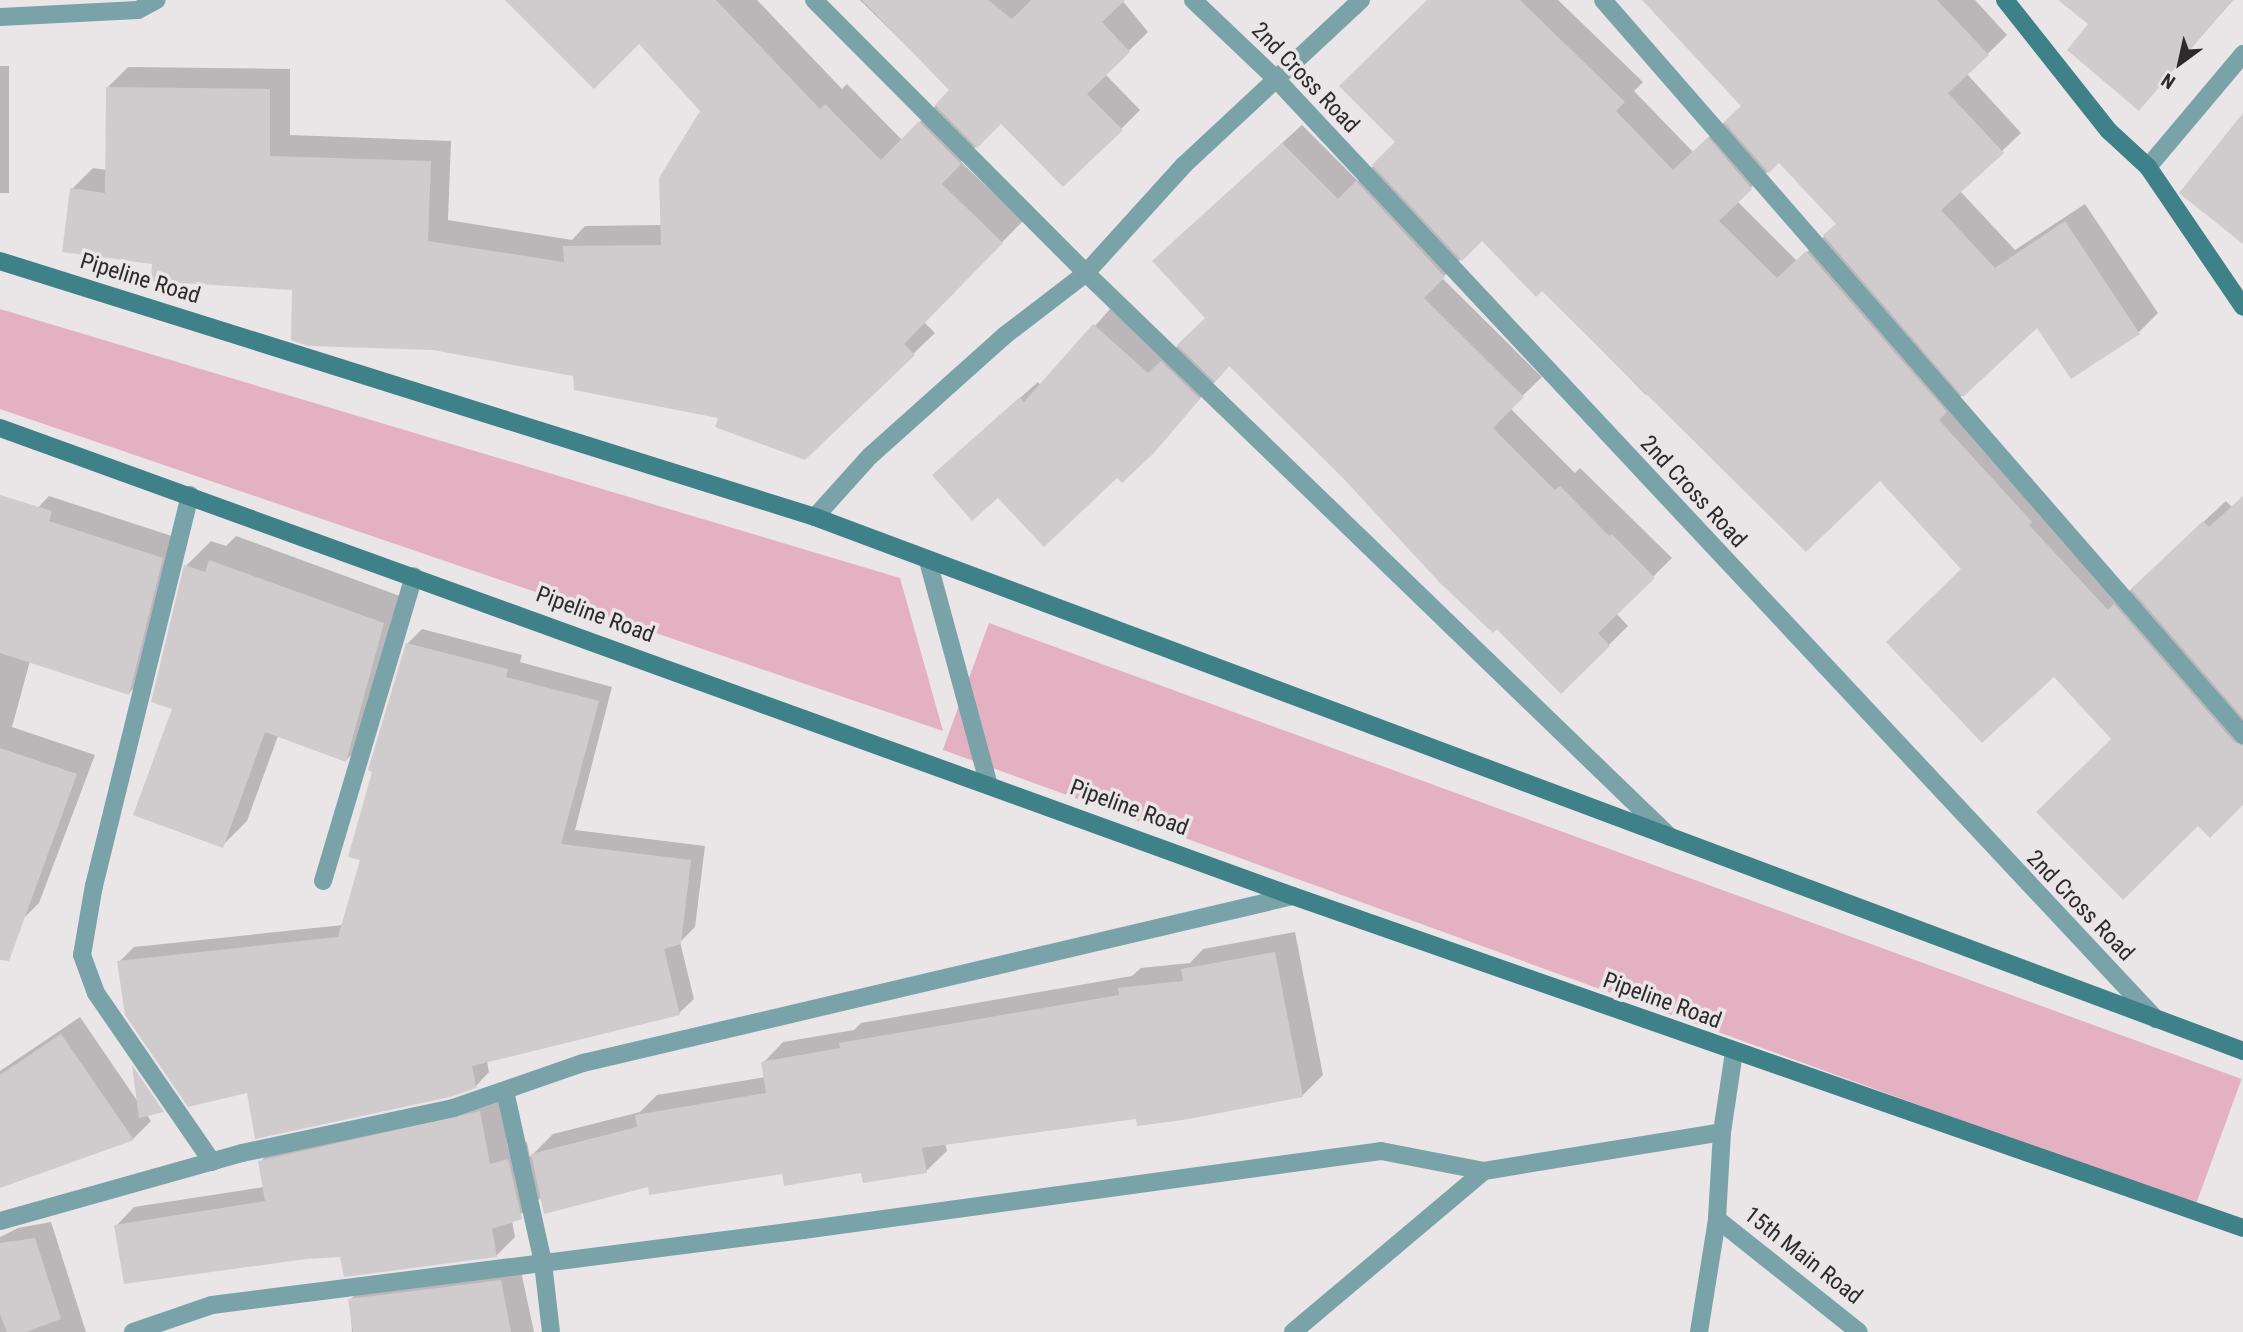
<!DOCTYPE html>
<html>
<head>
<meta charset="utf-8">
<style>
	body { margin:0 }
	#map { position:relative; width:2243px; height:1332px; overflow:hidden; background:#eae5e7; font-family:"Roboto Condensed",sans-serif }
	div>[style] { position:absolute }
	.green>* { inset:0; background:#e4b1c3; transform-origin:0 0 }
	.shadow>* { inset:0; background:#0003; transform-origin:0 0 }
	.building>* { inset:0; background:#d0cccd }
	.lane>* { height:18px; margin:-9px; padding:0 9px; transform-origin:9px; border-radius:9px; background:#79a3a8 }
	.street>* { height:18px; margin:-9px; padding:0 9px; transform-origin:9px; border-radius:9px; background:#79a3a8 }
	.secondary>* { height:18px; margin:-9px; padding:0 9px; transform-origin:9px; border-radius:9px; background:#3f8189 }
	span { translate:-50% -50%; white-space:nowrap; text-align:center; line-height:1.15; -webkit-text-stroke:7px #eae5e7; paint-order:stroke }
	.street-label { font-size:23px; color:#2c2a2b }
	.north { position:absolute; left:2145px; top:28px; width:70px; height:70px; -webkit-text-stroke:5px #eae5e7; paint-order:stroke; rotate:213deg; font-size:19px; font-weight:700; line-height:28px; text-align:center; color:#2c2a2b }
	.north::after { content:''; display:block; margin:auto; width:24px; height:32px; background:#2c2a2b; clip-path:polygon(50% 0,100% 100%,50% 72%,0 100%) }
</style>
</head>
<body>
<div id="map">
	<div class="green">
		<i style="clip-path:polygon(0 309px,900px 578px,943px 731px,0 409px)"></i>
		<i style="left:989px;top:623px;width:1333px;height:135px;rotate:20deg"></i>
	</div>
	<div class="shadow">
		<i style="clip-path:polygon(507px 0,757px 0,842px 89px,847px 84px,902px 140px,951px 90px,860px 0,1122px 0,1148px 32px,1105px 74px,1140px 110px,1121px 129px,1001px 121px,961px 162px,1023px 221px,924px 322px,935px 333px,804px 458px,720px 416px,294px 288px,154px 262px,72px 189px,93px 168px,107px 170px,107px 88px,128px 67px,290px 69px,290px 135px,451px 141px,448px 220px,572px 240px,585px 226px,662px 225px,702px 111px,639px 42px)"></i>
		<i style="clip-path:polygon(evenodd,1428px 0,1558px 0,1643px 82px,1634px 91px,1693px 152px,1743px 105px,1643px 0,1975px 0,2007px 35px,1967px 74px,2021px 133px,1960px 191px,2015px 250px,2085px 204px,2158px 313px,2139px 332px,2072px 377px,2038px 325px,1957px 400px,2128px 592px,2226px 501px,2232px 507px,2243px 497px,2243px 803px,2113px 739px,1880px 478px,1649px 391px,1646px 395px,1542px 289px,1482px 238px,1442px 278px,1542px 377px,1510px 408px,1575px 473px,1580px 468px,1672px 558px,1616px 613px,1628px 626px,1561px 692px,1230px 365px,1153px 451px,1117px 476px,998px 496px,951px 459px,1038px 382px,1041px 386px,1111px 308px,1166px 357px,1208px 317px,1173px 242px,1302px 125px,1358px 181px,1398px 142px,1428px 0,1779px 161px,1838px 224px,1797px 261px,1737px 201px,1779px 161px)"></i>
		<i style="clip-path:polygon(2061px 0,2233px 0,2139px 108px,2090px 24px)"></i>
		<i style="left:0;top:66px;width:9px;height:127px"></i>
		<i style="clip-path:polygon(49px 496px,181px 539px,148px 674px,129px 693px,30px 661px,12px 727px,95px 755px,39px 903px,20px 922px,0 915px,0 511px,33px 513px)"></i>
		<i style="clip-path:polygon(236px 536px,408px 599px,371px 736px,346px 760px,278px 736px,247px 821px,222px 846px,174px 708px,186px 566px,211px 541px,226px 546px)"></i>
		<i style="clip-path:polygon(422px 629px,522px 655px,520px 662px,612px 687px,575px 830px,705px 846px,695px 927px,680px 942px,694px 999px,679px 1013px,487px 1061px,489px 1072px,475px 1087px,248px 1091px,119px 962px,134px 947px,343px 925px,363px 859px,408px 643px)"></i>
		<i style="clip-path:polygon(1295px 932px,1323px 1075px,1302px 1096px,945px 1143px,947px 1151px,926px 1171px,783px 1172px,542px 1197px,512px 1221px,515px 1237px,496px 1256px,342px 1255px,116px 1226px,134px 1207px,264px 1187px,260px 1162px,279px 1143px,498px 1093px,508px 1147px,527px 1142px,530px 1157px,553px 1134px,640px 1112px,657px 1095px,765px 1077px,763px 1063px,783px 1042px,854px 1030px,861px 1023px,1132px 976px,1141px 968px,1190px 963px,1203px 949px)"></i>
		<i style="clip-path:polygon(80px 1017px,151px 1121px,133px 1139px,0 1187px,0 1071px)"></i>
		<i style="clip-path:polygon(51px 1222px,86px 1332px,0 1332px,0 1237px,18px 1228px)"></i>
		<i style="clip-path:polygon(519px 1262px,534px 1332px,352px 1332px,350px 1300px,368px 1282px)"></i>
	</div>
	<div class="building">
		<i style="clip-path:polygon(505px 0,716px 0,820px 109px,825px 104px,881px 160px,919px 121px,961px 164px,942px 184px,1003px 243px,904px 344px,915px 355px,805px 460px,715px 427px,718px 418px,574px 390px,573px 376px,433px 350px,308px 346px,291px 340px,292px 290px,151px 281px,152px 264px,62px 252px,70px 188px,105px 193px,106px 87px,270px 89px,270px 156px,431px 161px,428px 241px,564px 262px,563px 246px,661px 245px,659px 178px,700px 111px,639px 44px,594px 89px)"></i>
		<i style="clip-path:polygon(862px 0,988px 0,1012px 19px,1031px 0,1125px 0,1102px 22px,1130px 52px,1087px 94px,1123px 130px,1063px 187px,1001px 124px,977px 148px,935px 105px,949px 90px)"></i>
		<i style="clip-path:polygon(1427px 0,1520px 0,1625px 102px,1616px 111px,1673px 170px,1708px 137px,1752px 189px,1719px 221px,1777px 278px,1806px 251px,1947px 412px,1939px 420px,2032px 522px,2029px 525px,2108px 610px,2114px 604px,2234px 742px,2243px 746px,2243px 805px,2210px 838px,2198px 826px,2123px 900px,2036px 812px,2111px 739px,2054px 677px,1982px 743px,1886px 642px,1961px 569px,1880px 481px,1806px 552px,1542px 291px,1536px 297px,1482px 241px,1462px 261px,1372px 165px,1395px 142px,1339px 86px)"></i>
		<i style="clip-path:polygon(1642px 0,1937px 0,1989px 55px,1948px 93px,2004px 153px,1941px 210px,1995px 268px,2065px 221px,2140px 334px,2071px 379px,2037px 328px,1963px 397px,1823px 235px,1836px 224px,1779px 163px,1769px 173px,1724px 122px,1741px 106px)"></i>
		<i style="clip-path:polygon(2058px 0,2232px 0,2139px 111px,2067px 50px,2088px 24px)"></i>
		<i style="clip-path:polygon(2243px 113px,2243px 244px,2179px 193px)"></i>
		<i style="clip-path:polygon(1282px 143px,1338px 199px,1356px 181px,1445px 277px,1424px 298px,1524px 397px,1493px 428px,1555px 490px,1560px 486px,1609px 536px,1612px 534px,1655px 578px,1598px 633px,1610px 646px,1561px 694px,1497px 629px,1493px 633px,1440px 583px,1342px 477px,1229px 366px,1215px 382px,1177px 345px,1205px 318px,1152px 261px)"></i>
		<i style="clip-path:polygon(1093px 324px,1148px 373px,1161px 361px,1200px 399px,1154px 453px,1122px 483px,1117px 478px,1044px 547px,998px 498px,972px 521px,932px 475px,1020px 397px,1024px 402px)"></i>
		<i style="clip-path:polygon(0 495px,52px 511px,49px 521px,163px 558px,129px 695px,0 653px)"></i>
		<i style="clip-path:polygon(2243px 496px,2243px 718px,2131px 589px,2203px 521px,2209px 527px)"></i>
		<i style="clip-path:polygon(209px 560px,384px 623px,346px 762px,265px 732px,223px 848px,133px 815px,172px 709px,151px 702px,184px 565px,205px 572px)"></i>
		<i style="clip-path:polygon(406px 643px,508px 669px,506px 677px,599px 701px,561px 844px,691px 860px,681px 944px,664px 949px,680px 1015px,472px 1066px,476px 1088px,450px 1097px,255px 1139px,247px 1093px,188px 1107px,125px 1015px,117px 961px,338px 937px,360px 860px,348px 857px,372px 772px,368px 770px)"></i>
		<i style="clip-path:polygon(0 748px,77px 774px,9px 961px,0 960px)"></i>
		<i style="clip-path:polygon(1275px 952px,1303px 1097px,1183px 1120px,1137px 1126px,1136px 1119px,922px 1148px,927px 1173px,863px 1183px,861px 1173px,784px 1186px,782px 1174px,649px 1195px,648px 1187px,544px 1214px,531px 1154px,637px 1127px,635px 1115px,766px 1093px,761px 1062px,840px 1048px,839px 1043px,1119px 995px,1118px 988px,1183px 981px,1181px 969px)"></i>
		<i style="clip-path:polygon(61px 1034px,134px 1140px,0 1188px,0 1075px)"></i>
		<i style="clip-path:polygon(132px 1065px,164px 1112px,139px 1118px)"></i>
		<i style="clip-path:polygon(480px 1111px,490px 1164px,508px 1159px,522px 1219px,492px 1229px,497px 1257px,344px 1277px,340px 1257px,306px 1259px,124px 1284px,114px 1225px,265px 1201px,258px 1161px)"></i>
		<i style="clip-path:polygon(35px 1238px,61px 1319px,26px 1332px,7px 1332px,0 1314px,0 1243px)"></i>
		<i style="clip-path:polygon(501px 1280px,511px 1332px,353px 1332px,348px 1299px)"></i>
	</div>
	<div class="lane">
		<i style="left:0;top:17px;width:138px;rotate:-2.9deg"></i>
		<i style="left:138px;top:10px;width:21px;rotate:-28deg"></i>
	</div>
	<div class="street">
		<i style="left:814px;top:0;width:385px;rotate:45.1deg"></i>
		<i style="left:1086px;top:273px;width:812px;rotate:44deg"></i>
		<i style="left:1193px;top:0;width:115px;rotate:43.6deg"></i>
		<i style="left:1276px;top:79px;width:1288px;rotate:46.89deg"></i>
		<i style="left:1603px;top:0;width:975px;rotate:48.95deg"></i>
		<i style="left:2148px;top:167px;width:148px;rotate:-49.9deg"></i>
		<i style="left:190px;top:495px;width:402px;rotate:103.8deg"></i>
		<i style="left:94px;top:885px;width:71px;rotate:99.7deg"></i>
		<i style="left:82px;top:955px;width:40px;rotate:69.8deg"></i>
		<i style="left:96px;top:993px;width:205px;rotate:55.5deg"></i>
		<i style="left:815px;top:517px;width:82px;rotate:-48deg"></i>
		<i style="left:870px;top:456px;width:180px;rotate:-41.8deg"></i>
		<i style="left:1004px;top:336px;width:103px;rotate:-37.5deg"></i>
		<i style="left:1086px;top:273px;width:146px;rotate:-47.8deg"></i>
		<i style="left:1184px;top:165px;width:242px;rotate:-43deg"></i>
		<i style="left:928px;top:561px;width:229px;rotate:74.8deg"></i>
		<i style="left:323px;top:881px;width:318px;rotate:-73.4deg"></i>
		<i style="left:1734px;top:1052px;width:81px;rotate:98.5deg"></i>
		<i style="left:1722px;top:1132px;width:87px;rotate:93.3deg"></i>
		<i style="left:1717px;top:1219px;width:181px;rotate:38.5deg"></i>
		<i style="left:505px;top:1091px;width:176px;rotate:77.5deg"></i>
		<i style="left:543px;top:1263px;width:69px;rotate:83.4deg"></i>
		<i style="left:0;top:1221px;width:251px;rotate:-15.7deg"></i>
		<i style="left:242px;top:1153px;width:216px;rotate:-12deg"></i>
		<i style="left:453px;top:1108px;width:138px;rotate:-19.1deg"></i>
		<i style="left:583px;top:1063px;width:729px;rotate:-13.24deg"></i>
		<i style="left:133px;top:1332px;width:83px;rotate:-18.9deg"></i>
		<i style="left:212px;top:1305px;width:596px;rotate:-7.23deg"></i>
		<i style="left:803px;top:1230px;width:583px;rotate:-7.78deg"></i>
		<i style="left:1381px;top:1151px;width:105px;rotate:11deg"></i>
		<i style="left:1484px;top:1171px;width:241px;rotate:-9.3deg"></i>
		<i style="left:1293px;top:1332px;width:250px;rotate:-40.1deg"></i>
		<i style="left:1699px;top:1332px;width:114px;rotate:-80.9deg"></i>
	</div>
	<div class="secondary">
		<i style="left:2005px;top:0;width:167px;rotate:51.6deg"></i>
		<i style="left:2109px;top:131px;width:53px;rotate:42.7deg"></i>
		<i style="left:2148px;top:167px;width:169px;rotate:55.8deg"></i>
		<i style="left:0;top:261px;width:854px;rotate:17.44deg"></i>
		<i style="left:815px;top:517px;width:1525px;rotate:20.5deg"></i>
		<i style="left:0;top:428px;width:1375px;rotate:19.9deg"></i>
		<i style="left:1293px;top:896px;width:1006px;rotate:19.26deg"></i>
	</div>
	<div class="street-label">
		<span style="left:1305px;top:78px;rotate:46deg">2nd Cross Road</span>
		<span style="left:140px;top:279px;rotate:17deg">Pipeline Road</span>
		<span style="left:1693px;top:492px;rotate:47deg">2nd Cross Road</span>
		<span style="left:595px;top:615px;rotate:20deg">Pipeline Road</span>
		<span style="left:1129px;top:808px;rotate:20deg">Pipeline Road</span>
		<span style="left:2080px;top:906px;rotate:46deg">2nd Cross Road</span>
		<span style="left:1662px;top:1001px;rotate:20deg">Pipeline Road</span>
		<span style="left:1803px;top:1256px;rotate:38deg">15th Main Road</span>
	</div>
	<div class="north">N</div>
</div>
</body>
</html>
